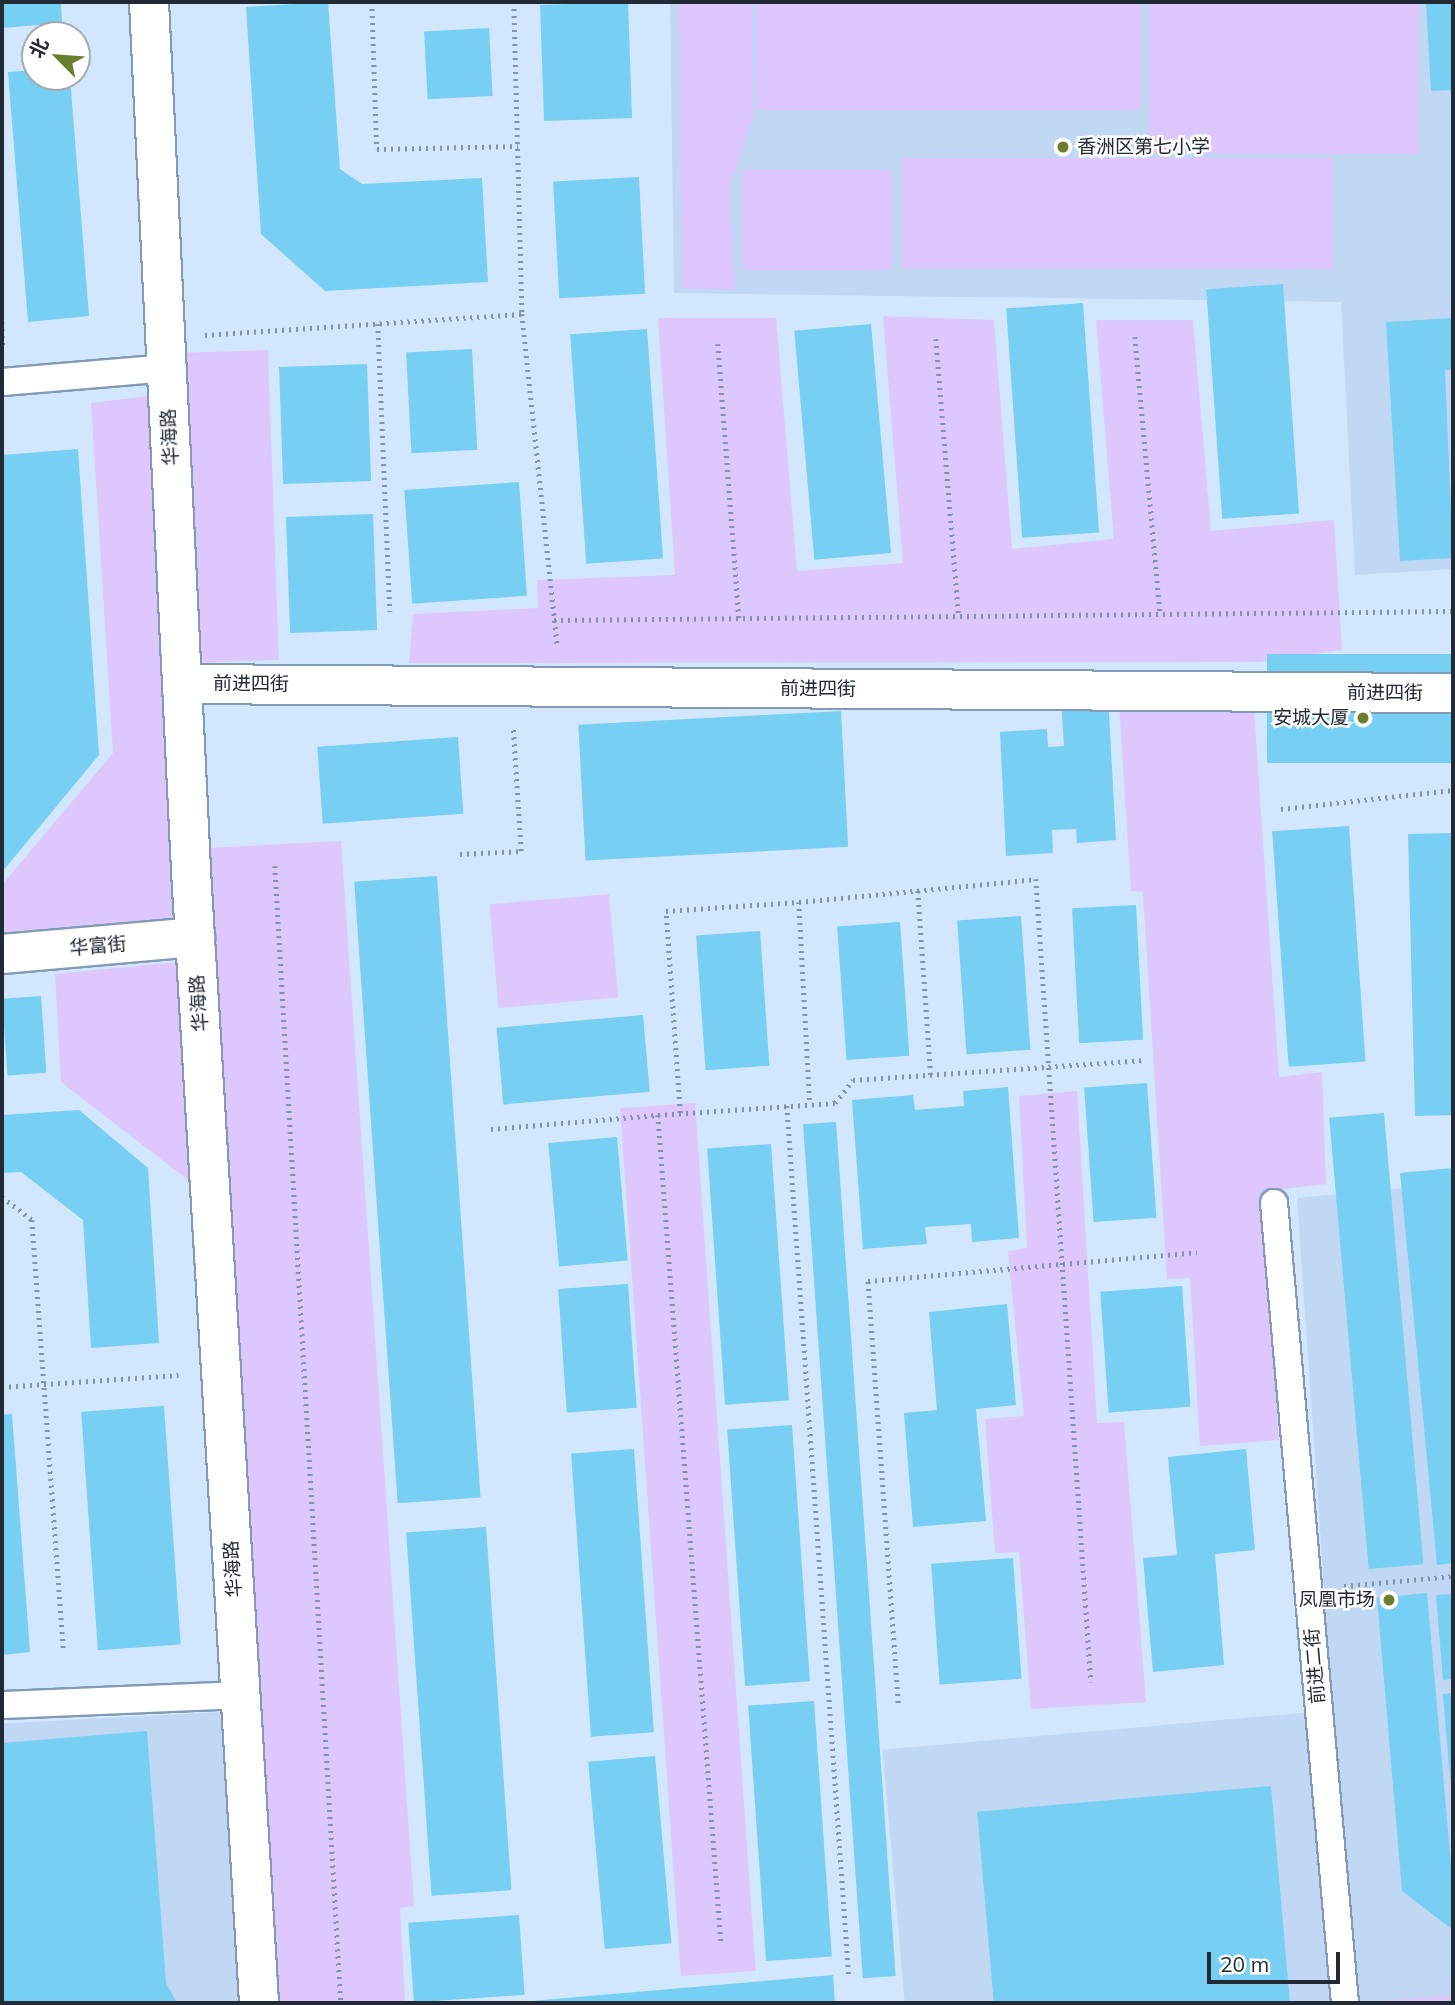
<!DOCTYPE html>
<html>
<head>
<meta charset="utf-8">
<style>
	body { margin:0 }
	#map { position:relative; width:1455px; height:2005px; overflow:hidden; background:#d2e6fe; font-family:Mulish,"Noto Sans SC",sans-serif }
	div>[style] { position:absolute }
	.built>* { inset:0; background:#c0d8f4; transform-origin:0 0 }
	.green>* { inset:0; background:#dec7fd; transform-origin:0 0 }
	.building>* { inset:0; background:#77cff3; transform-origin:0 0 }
	.path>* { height:4.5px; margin-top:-2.25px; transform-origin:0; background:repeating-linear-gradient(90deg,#8392a5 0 2px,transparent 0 7px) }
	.roads { filter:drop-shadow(2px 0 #829ab5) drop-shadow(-2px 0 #829ab5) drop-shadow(0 2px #829ab5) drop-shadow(0 -2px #829ab5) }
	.service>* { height:26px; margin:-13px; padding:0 13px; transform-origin:13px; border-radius:13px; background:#fff }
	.minor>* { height:38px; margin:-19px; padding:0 19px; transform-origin:19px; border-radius:19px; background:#fff }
	.dots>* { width:19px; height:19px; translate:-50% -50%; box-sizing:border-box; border:4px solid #fff; border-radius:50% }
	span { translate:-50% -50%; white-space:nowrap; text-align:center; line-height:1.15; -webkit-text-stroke:5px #fff; paint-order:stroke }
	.poi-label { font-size:19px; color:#212a35 }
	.left { translate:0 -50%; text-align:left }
	.right { translate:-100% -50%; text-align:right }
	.street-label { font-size:19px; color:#212a35 }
	.frame { position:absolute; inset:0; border:4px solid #212a35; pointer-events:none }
	.north { position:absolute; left:21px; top:21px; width:70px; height:70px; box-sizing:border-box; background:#fff; border:2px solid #a6aaae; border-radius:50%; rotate:295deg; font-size:19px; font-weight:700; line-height:28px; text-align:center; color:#212a35 }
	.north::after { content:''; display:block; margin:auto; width:24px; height:32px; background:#6b7e2e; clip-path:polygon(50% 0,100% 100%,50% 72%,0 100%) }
	.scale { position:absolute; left:1207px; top:1952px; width:133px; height:32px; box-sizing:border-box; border:4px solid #212a35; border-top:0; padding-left:9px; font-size:21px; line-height:24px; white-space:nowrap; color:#212a35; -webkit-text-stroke:5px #fff; paint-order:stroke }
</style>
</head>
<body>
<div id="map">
	<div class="built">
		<i style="clip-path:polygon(670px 2px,1453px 2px,1453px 569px,1355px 575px,1341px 302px,674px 293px)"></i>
		<i style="clip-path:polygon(1453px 1184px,1453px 2003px,1353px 2003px,1297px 1198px)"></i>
		<i style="left:224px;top:1712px;width:291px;height:222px;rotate:87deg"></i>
		<i style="left:1313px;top:1712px;width:292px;height:432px;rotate:85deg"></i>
	</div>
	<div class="green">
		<i style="clip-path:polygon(679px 2px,752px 2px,753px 116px,729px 188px,735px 290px,681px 288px)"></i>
		<i style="left:756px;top:2px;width:385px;height:108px"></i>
		<i style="left:1149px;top:2px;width:270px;height:152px"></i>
		<i style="left:901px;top:158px;width:432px;height:111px"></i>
		<i style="left:742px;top:170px;width:150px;height:100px"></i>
		<i style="clip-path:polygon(883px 316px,994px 320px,1012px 549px,1114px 539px,1096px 320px,1193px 320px,1211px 531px,1334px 520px,1342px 650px,1259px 662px,409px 663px,413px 614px,538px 608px,537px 580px,675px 575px,658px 318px,776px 318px,797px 571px,903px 563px)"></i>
		<i style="left:268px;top:350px;width:310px;height:82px;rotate:88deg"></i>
		<i style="clip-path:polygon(158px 395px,182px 927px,2px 938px,2px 885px,113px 753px,91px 403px)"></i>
		<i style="clip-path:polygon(1119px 703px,1254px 709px,1279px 1077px,1322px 1072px,1326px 1184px,1262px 1191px,1279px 1440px,1200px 1446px,1190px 1278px,1167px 1279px,1143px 892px,1131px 891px)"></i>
		<i style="clip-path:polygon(341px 841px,414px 1906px,400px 1908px,405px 2003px,273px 2003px,208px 848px)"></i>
		<i style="left:609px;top:894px;width:104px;height:120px;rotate:85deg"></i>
		<i style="clip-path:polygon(178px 962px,192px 1183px,61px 1082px,55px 974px)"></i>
		<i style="clip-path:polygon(1077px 1091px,1097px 1423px,1124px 1422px,1146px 1702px,1031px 1709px,1019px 1552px,995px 1553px,985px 1419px,1024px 1416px,1008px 1251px,1027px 1248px,1019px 1096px)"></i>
		<i style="left:695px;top:1103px;width:870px;height:75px;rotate:86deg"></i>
		<i style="clip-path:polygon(1453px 1995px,1453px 2003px,1359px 2002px)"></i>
	</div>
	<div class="building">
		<i style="clip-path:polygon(2px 2px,61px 2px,62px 23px,2px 28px)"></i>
		<i style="clip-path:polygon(328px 2px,340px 169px,362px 184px,482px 178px,488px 282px,325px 291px,261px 234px,246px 7px)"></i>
		<i style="left:628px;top:2px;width:116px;height:88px;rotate:88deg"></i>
		<i style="clip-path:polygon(1426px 2px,1453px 2px,1453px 104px,1450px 90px,1431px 91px)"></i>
		<i style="left:489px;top:28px;width:68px;height:65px;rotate:87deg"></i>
		<i style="clip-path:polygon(35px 70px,35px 77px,70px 77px,89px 316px,28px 322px,8px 72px)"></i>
		<i style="left:639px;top:177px;width:117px;height:86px;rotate:87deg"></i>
		<i style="left:1283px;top:284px;width:230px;height:77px;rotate:86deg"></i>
		<i style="left:1083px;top:303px;width:230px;height:77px;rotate:86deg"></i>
		<i style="clip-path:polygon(1453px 318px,1453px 369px,1445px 370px,1453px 558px,1400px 561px,1386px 322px)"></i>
		<i style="left:871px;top:324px;width:230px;height:77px;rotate:85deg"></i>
		<i style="left:647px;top:329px;width:230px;height:77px;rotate:86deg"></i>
		<i style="left:472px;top:349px;width:101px;height:66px;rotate:87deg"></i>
		<i style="left:367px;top:364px;width:117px;height:88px;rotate:88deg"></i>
		<i style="clip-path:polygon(78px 449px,99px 755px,2px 872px,2px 455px)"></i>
		<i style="left:519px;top:482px;width:114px;height:115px;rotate:86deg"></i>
		<i style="left:373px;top:514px;width:116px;height:87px;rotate:88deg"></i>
		<i style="left:1453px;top:654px;width:109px;height:186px;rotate:90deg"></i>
		<i style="clip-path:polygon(1108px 696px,1116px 840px,1077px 843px,1076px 829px,1052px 830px,1053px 853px,1006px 856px,1000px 732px,1047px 729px,1048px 747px,1064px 746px,1061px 699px)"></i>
		<i style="left:841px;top:711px;width:136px;height:263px;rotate:87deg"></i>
		<i style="left:458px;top:737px;width:77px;height:141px;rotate:86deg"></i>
		<i style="left:1349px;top:826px;width:236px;height:77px;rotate:86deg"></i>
		<i style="clip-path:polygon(1453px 833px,1453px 1115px,1415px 1116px,1408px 834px)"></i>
		<i style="left:437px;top:876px;width:623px;height:83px;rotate:86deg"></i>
		<i style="left:1136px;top:905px;width:135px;height:64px;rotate:87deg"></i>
		<i style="left:1021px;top:916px;width:134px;height:64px;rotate:86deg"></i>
		<i style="left:900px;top:922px;width:134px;height:63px;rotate:86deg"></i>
		<i style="left:760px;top:931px;width:135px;height:64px;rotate:86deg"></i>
		<i style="left:41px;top:996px;width:77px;height:39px;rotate:86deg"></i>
		<i style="left:643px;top:1015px;width:77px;height:147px;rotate:85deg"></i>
		<i style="left:1147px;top:1083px;width:135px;height:63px;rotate:86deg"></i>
		<i style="clip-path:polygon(1008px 1087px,1019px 1238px,972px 1242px,971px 1224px,925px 1227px,927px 1244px,863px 1249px,852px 1100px,913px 1095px,915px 1110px,964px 1106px,963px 1091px)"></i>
		<i style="clip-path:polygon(79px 1110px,148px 1168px,159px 1343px,91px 1348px,83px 1220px,21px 1172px,2px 1173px,2px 1115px)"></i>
		<i style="left:1384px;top:1113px;width:453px;height:55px;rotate:85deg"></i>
		<i style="left:836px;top:1122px;width:856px;height:33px;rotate:86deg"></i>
		<i style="left:617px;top:1137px;width:124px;height:69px;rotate:85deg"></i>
		<i style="left:771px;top:1144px;width:257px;height:64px;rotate:86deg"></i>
		<i style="clip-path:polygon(1453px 1168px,1453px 1563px,1437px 1565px,1400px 1173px)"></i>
		<i style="left:628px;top:1284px;width:124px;height:70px;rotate:86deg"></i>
		<i style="left:1182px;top:1286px;width:121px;height:82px;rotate:86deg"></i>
		<i style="clip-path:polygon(1007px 1304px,1016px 1405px,976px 1409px,986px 1521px,913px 1527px,904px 1413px,937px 1410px,929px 1312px)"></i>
		<i style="left:164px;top:1406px;width:239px;height:83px;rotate:86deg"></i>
		<i style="clip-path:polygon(12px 1414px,30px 1652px,2px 1655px,2px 1415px)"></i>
		<i style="left:792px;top:1425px;width:257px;height:65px;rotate:86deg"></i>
		<i style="left:634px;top:1449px;width:284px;height:63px;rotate:86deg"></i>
		<i style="clip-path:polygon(1246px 1449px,1255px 1550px,1215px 1554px,1224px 1665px,1153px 1672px,1143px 1558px,1177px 1555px,1168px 1457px)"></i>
		<i style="left:486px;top:1527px;width:364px;height:80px;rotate:86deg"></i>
		<i style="left:1013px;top:1558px;width:121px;height:82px;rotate:86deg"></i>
		<i style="clip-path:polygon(1427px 1593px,1453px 1887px,1453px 1930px,1402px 1891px,1377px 1598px)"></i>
		<i style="clip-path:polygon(1453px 1594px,1453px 1679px,1443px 1680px,1436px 1595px)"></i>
		<i style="clip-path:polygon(1453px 1693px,1453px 1779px,1450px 1779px,1443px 1694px)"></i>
		<i style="left:814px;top:1701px;width:256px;height:66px;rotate:86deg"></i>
		<i style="clip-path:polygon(147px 1731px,166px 1983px,177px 2003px,2px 2003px,2px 1743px)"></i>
		<i style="left:655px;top:1756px;width:188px;height:67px;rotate:85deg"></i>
		<i style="left:1271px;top:1786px;width:218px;height:295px;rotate:85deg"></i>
		<i style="left:519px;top:1915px;width:80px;height:111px;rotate:86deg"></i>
		<i style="clip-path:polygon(833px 1975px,835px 2003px,531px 2003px,531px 2001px)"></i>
	</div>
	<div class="path">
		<i style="left:372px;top:2px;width:147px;rotate:88.1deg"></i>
		<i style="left:377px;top:149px;width:141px;rotate:-1.2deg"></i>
		<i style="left:514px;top:2px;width:312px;rotate:88.5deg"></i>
		<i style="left:522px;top:314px;width:332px;rotate:83.9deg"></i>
		<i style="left:2px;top:322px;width:24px;rotate:88deg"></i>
		<i style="left:378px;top:324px;width:288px;rotate:87.6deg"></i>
		<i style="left:205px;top:335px;width:318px;rotate:-3.8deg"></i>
		<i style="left:1135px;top:337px;width:277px;rotate:84.8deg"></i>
		<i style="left:936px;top:339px;width:278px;rotate:85.3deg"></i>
		<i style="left:718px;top:344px;width:275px;rotate:85.6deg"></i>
		<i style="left:554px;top:620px;width:899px;rotate:-0.57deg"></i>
		<i style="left:1281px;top:809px;width:173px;rotate:-6.3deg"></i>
		<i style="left:460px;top:854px;width:61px;rotate:-2.8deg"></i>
		<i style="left:521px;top:851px;width:124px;rotate:-93.7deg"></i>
		<i style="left:275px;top:866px;width:1139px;rotate:86.68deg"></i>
		<i style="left:918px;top:891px;width:184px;rotate:86deg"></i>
		<i style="left:799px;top:902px;width:238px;rotate:-5.5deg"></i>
		<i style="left:1036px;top:879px;width:805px;rotate:86.08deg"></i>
		<i style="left:787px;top:1106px;width:873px;rotate:85.93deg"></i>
		<i style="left:680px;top:1113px;width:202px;rotate:-94deg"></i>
		<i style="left:666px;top:911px;width:133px;rotate:-3.9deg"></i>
		<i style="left:799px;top:902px;width:202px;rotate:86.9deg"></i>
		<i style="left:658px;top:1115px;width:177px;rotate:-3.9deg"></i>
		<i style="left:835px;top:1103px;width:29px;rotate:-52deg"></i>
		<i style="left:853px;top:1080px;width:293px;rotate:-3.9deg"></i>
		<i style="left:491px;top:1129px;width:168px;rotate:-4.8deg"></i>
		<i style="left:658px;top:1115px;width:829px;rotate:85.64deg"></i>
		<i style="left:2px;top:1197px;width:38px;rotate:37deg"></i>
		<i style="left:32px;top:1220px;width:433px;rotate:85.8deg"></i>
		<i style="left:2px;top:1387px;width:177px;rotate:-3.9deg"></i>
		<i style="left:1344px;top:1586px;width:109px;rotate:-5.2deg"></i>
		<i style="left:898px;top:1703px;width:423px;rotate:-94.1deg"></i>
		<i style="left:868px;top:1281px;width:330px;rotate:-5deg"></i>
	</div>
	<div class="roads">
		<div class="service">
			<i style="left:2px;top:382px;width:166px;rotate:-4.8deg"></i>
			<i style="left:1274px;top:1203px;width:803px;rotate:84.93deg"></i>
			<i style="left:2px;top:1705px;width:239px;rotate:-2.4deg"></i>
		</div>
		<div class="minor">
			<i style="left:149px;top:2px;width:870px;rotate:87.23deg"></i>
			<i style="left:191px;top:871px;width:1134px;rotate:86.56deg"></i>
			<i style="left:182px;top:684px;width:1271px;rotate:0.41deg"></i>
			<i style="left:2px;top:954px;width:194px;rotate:-5deg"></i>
		</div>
	</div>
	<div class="dots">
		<i style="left:1063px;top:147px;background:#6b7e2e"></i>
		<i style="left:1363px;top:718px;background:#6b7e2e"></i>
		<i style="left:1389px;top:1600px;background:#6b7e2e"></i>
	</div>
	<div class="poi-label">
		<span class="left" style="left:1077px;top:147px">香洲区第七小学</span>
		<span class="right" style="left:1349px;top:718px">安城大厦</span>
		<span class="right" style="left:1375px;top:1600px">凤凰市场</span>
	</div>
	<div class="street-label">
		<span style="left:170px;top:437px;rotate:-93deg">华海路</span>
		<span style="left:251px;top:684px">前进四街</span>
		<span style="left:818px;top:689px">前进四街</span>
		<span style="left:1385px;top:693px">前进四街</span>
		<span style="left:98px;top:946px;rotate:-5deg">华富街</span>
		<span style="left:199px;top:1003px;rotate:-94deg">华海路</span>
		<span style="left:233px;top:1569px;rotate:-94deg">华海路</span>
		<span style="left:1315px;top:1666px;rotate:-95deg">前进二街</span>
	</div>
	<div class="frame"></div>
	<div class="north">北</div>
	<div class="scale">20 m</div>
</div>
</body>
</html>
